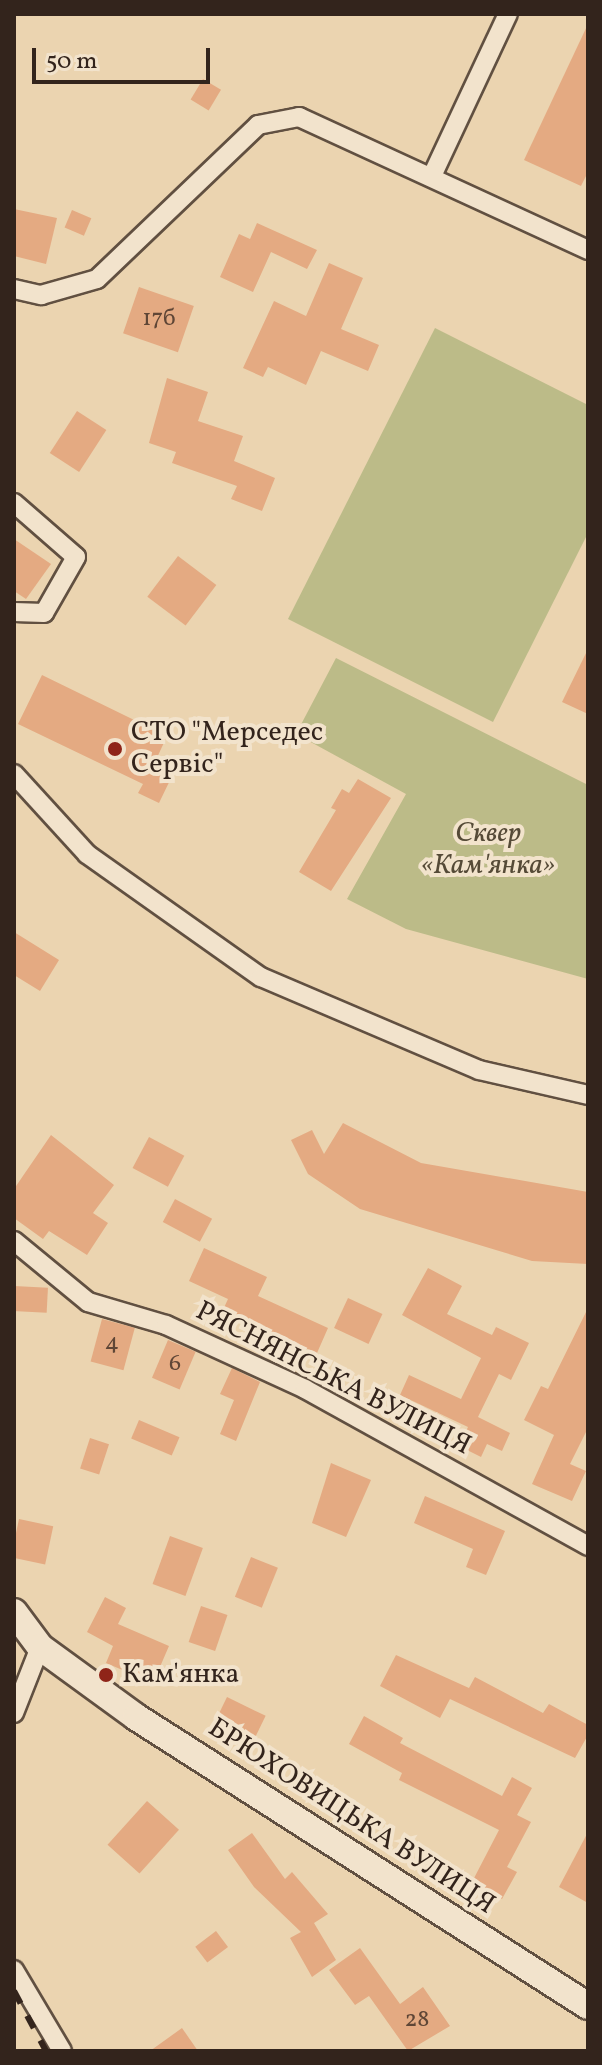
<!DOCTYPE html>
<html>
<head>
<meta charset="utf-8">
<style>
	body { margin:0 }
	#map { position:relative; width:602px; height:2065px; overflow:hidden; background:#ebd4b0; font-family:Vollkorn,serif }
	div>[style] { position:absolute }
	.green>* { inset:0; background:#bcbb88 }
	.building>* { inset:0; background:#e4aa82; transform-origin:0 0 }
	.roads { filter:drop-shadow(2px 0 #615041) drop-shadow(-2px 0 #615041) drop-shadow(0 2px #615041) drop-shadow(0 -2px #615041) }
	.street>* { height:18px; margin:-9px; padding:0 9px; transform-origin:9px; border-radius:9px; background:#f2e3cc }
	.secondary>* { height:26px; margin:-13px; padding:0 13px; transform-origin:13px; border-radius:13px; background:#f2e3cc }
	.rail>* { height:6px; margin-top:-3px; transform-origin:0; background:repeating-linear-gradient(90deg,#33241c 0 14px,transparent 0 28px) }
	.dots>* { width:22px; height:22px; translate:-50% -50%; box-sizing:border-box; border:4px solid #f2e3cc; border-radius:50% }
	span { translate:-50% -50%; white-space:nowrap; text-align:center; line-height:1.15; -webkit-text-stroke:8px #f2e3cc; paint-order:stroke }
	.number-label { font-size:24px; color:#5f4636 }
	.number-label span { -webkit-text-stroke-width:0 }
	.poi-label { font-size:28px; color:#33241c }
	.left { translate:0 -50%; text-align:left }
	.park-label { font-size:28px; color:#554a37; font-style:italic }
	.street-label { font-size:28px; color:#33241c }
	.frame { position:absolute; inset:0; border:16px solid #33241c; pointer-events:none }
	.scale { position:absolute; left:32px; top:48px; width:178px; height:36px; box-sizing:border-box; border:4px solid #33241c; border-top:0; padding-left:10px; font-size:24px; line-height:28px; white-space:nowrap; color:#33241c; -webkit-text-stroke:6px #f2e3cc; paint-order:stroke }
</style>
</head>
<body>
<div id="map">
	<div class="green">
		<i style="clip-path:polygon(435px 328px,588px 405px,588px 533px,493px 722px,288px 619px)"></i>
		<i style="clip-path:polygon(336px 658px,588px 785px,588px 979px,406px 929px,347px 899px,406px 794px,296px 734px)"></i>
	</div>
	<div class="building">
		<i style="clip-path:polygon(588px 24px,588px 172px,581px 186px,524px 160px)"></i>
		<i style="left:203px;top:79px;width:21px;height:24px;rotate:31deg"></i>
		<i style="clip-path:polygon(14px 209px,57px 218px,46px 264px,14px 256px)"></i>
		<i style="left:72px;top:210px;width:21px;height:19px;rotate:23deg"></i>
		<i style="clip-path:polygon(257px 223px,317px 250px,307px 269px,271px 252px,253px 292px,220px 277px,239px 234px,250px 239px)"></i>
		<i style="clip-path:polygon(329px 263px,363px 278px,341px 329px,379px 345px,368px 371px,321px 351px,306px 385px,268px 367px,263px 377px,243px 368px,274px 301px,306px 316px)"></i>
		<i style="left:139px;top:287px;width:58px;height:49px;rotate:19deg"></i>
		<i style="clip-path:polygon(167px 378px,208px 392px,198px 421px,243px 436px,234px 461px,275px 478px,262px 511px,231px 499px,237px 486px,172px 463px,176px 452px,149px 443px)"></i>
		<i style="left:77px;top:411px;width:35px;height:50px;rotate:33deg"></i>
		<i style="clip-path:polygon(14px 539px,51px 564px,26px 599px,14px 591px)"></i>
		<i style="left:178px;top:556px;width:48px;height:51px;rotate:37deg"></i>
		<i style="clip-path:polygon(588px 649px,588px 714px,562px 702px)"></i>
		<i style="clip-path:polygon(42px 675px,167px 736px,155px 762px,174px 772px,159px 803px,138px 793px,143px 784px,18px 724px)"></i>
		<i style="clip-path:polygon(358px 779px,391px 798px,331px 891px,299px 872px,336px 810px,331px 808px,342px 789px,349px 793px)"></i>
		<i style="clip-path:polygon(14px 932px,59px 960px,40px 991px,14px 975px)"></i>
		<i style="clip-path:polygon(343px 1123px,421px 1163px,588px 1192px,588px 1264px,532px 1261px,360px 1209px,308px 1174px,291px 1140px,312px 1130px,324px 1154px)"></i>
		<i style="clip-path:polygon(51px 1135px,114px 1185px,93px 1213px,108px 1223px,87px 1255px,49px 1231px,43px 1239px,14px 1218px,14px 1189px)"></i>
		<i style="left:149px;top:1137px;width:40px;height:35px;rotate:28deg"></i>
		<i style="left:175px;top:1199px;width:42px;height:26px;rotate:28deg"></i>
		<i style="clip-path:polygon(204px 1248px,267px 1277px,258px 1296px,328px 1328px,317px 1353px,222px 1312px,228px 1299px,189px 1281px)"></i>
		<i style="clip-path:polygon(428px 1268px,462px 1286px,447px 1314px,492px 1335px,496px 1327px,529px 1343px,511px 1380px,499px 1374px,478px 1417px,510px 1433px,502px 1451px,487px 1444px,481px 1457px,459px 1446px,468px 1427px,400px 1395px,409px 1375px,461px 1399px,481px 1358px,402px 1315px)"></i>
		<i style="left:14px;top:1286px;width:34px;height:25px;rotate:3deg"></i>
		<i style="left:348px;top:1298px;width:38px;height:33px;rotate:25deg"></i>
		<i style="clip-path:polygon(588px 1308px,588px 1428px,570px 1464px,586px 1471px,572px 1501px,532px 1484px,554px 1435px,524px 1420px,541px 1386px,548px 1389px)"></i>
		<i style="left:102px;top:1319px;width:34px;height:44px;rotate:15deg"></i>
		<i style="left:168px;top:1340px;width:30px;height:41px;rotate:23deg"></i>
		<i style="clip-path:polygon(232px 1368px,260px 1382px,236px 1441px,220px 1434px,234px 1400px,220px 1394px)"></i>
		<i style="left:139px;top:1420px;width:44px;height:20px;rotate:23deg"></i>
		<i style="left:90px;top:1438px;width:20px;height:32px;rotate:18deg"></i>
		<i style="clip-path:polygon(331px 1463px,371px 1480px,346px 1537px,312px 1523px)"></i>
		<i style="clip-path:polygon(425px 1496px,505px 1531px,486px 1575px,466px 1567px,473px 1549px,414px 1523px)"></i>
		<i style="left:19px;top:1519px;width:35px;height:39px;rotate:12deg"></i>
		<i style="left:170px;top:1536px;width:35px;height:51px;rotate:20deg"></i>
		<i style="left:251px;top:1557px;width:29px;height:43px;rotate:22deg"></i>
		<i style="clip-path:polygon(105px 1597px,126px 1608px,118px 1624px,169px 1646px,153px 1683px,106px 1663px,113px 1646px,87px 1632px)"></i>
		<i style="left:201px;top:1606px;width:28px;height:38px;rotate:19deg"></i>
		<i style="clip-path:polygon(396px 1655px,469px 1688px,475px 1677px,543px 1713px,549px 1704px,588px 1725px,588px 1735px,575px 1758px,450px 1699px,440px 1718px,380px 1686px)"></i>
		<i style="left:227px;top:1697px;width:43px;height:38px;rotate:26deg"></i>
		<i style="clip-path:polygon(364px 1716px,403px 1738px,400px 1743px,502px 1796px,512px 1777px,532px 1788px,517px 1815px,531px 1822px,507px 1867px,517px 1872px,502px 1899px,472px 1882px,499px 1830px,399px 1780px,402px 1773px,349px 1744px)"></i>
		<i style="left:147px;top:1801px;width:43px;height:59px;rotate:42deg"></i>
		<i style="clip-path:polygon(588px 1832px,588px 1903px,559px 1887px)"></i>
		<i style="clip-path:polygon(252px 1833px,285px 1879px,292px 1872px,328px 1914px,314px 1923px,336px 1960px,312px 1977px,290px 1938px,301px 1932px,254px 1887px,228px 1850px)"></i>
		<i style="left:216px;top:1931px;width:20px;height:26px;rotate:53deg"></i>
		<i style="clip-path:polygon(360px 1948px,400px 2004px,423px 1987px,450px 2026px,408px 2051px,369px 1996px,355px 2005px,329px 1970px)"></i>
		<i style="clip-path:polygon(182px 2028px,198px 2051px,150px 2051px)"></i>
	</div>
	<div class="roads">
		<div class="street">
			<i style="left:432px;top:176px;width:179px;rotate:-64.9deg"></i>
			<i style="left:14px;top:289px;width:28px;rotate:13deg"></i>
			<i style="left:41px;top:295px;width:58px;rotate:-15.9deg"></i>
			<i style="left:97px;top:279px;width:223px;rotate:-43.7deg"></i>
			<i style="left:258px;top:125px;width:42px;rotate:-11deg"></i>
			<i style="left:299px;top:117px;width:318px;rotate:24.7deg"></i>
			<i style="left:14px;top:503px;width:82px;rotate:41.1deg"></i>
			<i style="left:76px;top:557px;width:64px;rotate:119.7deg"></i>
			<i style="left:44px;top:613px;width:30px;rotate:-178deg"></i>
			<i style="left:14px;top:774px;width:108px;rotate:47.6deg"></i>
			<i style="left:87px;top:854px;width:213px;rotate:35.3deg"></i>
			<i style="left:261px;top:977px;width:237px;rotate:23.1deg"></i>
			<i style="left:479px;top:1070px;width:112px;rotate:12.9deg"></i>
			<i style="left:14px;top:1241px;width:96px;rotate:39.5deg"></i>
			<i style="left:88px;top:1302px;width:81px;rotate:16.4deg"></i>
			<i style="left:166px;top:1325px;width:153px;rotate:24.7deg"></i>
			<i style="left:305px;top:1389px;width:324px;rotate:29deg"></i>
			<i style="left:14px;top:1713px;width:71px;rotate:-68.5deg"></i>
			<i style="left:14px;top:1970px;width:94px;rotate:59.3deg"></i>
		</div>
		<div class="secondary">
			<i style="left:14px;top:1612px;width:44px;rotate:53.4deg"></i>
			<i style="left:40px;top:1647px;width:119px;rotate:36.1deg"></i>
			<i style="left:136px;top:1717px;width:536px;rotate:32.59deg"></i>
		</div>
	</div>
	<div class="rail">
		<i style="left:14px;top:1991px;width:68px;rotate:61.9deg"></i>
	</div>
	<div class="dots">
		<i style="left:115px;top:749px;background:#8f2418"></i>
		<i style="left:106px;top:1675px;background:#8f2418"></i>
	</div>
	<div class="number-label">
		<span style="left:159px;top:320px">17б</span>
		<span style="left:112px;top:1344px">4</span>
		<span style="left:175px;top:1365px">6</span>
		<span style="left:417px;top:2021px">28</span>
	</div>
	<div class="poi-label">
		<span class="left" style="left:131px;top:749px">СТО "Мерседес<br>Сервіс"</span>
		<span class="left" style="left:122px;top:1675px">Кам'янка</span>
	</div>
	<div class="park-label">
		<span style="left:488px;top:850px">Сквер<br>«Кам'янка»</span>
	</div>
	<div class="street-label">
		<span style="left:333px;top:1379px;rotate:27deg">РЯСНЯНСЬКА ВУЛИЦЯ</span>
		<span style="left:351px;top:1817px;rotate:33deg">БРЮХОВИЦЬКА ВУЛИЦЯ</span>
	</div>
	<div class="frame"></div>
	<div class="scale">50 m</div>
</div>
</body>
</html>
